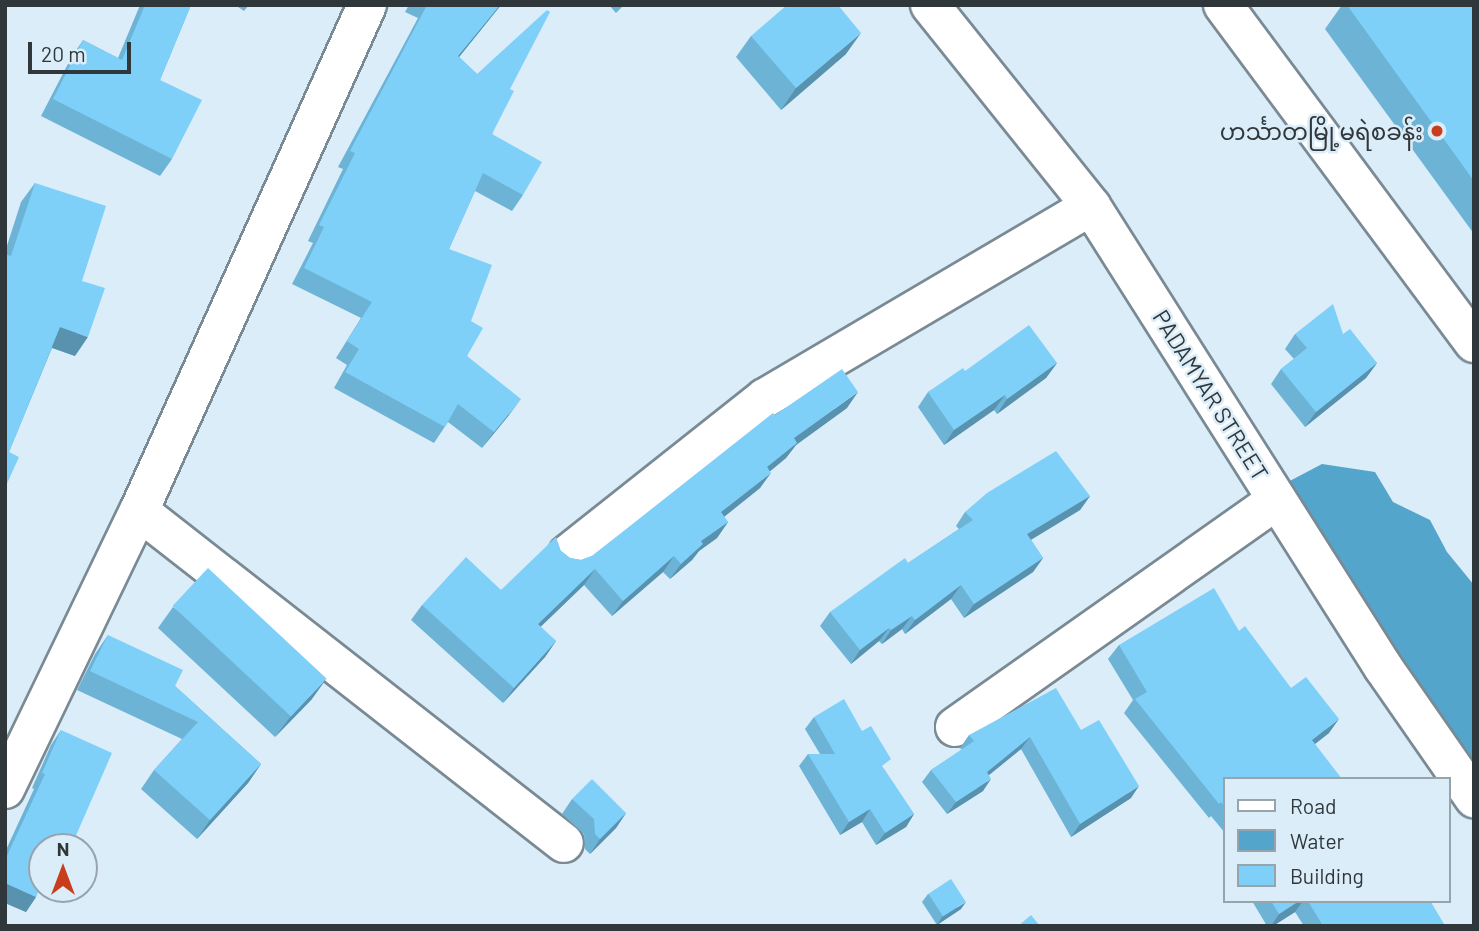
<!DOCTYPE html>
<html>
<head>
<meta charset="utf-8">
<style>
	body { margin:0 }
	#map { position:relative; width:1479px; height:931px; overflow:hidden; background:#dbedf8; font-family:Barlow,"Noto Sans Myanmar",sans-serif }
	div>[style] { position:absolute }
	.water>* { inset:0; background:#54a5cc }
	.roads { filter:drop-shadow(2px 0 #7a8a94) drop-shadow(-2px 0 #7a8a94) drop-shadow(0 2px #7a8a94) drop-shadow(0 -2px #7a8a94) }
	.minor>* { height:38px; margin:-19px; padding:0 19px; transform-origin:19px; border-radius:19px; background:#fff }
	.tertiary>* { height:38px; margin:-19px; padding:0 19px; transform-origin:19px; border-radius:19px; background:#fff }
	.wall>* { inset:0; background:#6db3d6 }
	.shaded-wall>* { inset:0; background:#5992ae }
	.building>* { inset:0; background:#7fd0f9; transform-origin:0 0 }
	.dots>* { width:19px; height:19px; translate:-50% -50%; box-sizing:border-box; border:4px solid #dbedf8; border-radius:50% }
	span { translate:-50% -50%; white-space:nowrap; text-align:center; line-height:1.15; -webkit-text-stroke:5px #dbedf8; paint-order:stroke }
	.poi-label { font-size:23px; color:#30373b }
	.right { translate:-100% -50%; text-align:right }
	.street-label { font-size:23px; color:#30373b }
	.frame { position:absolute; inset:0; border:7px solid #30373b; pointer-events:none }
	.legend { position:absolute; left:1223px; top:777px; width:228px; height:126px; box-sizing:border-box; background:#dbedf8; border:2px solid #97a4ac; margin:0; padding:9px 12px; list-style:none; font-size:21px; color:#30373b }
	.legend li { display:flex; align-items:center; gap:14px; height:35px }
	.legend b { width:35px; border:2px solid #97a4ac }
	.north { position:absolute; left:28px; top:833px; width:70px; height:70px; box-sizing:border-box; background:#dbedf8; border:2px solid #97a4ac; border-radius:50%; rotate:0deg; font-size:19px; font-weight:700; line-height:28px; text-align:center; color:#30373b }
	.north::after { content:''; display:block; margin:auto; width:24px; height:32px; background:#c83e1d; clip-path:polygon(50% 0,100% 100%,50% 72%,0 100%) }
	.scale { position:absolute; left:28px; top:42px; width:103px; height:32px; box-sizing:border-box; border:4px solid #30373b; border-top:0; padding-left:9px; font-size:21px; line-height:24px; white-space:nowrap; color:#30373b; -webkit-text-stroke:5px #dbedf8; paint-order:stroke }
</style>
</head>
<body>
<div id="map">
	<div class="water">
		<i style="clip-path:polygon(1322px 464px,1375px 472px,1393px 502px,1430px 520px,1447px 552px,1474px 585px,1474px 796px,1284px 484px)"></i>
	</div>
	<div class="roads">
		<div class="minor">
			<i style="left:930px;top:5px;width:258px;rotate:51.3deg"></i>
			<i style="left:1091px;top:206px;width:546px;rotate:57.65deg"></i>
			<i style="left:1383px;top:667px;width:160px;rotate:55.2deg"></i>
			<i style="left:1223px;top:5px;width:421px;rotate:53.4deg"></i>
			<i style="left:139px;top:511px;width:539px;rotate:38deg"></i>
			<i style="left:568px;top:554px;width:251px;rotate:-38.4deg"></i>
			<i style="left:765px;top:398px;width:378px;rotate:-30.5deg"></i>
			<i style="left:955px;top:727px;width:394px;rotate:-35.2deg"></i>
		</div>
		<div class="tertiary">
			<i style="left:5px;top:789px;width:309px;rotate:-64.3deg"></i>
			<i style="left:139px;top:511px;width:555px;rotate:-65.74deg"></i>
		</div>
	</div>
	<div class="wall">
		<i style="clip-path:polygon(140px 5px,191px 5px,160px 80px,172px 159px,160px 176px,41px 116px,71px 58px,83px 40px,118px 58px)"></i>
		<i style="clip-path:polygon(235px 5px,249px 5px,244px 11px)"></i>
		<i style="clip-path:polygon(409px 5px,501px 5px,459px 57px,477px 74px,510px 89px,492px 134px,523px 195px,512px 211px,475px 191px,449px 249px,471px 321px,467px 356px,509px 415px,482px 448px,448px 422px,434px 443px,334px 388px,347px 365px,336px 358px,361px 318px,292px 284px,313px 243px,308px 241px,343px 169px,338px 167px,418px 18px,405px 12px)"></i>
		<i style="clip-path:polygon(609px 5px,624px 5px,616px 13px)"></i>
		<i style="clip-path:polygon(1342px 5px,1474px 5px,1474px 234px,1325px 29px)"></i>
		<i style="clip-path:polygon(751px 36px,846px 54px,781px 110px,736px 57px)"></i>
		<i style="clip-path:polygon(35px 183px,82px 281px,75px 356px,52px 348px,9px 452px,5px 488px,5px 252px,21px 202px)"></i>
		<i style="clip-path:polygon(1295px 334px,1343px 334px,1377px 363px,1366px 378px,1305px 427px,1271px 384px,1281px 369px,1294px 359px,1285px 349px)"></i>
		<i style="clip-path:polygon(1057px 363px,1046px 378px,997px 414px,994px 410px,944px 445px,918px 407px,928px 392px,965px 371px)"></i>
		<i style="clip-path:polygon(847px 408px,796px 445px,786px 458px,770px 471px,760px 488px,724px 517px,728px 522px,717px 538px,699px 551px,692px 560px,670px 579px,663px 572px,612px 616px,584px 585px,540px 627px,556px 641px,545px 657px,503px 703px,411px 620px,422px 605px,501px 590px,561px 551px,570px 558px,581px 560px,592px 556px,775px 415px)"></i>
		<i style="clip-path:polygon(1090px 496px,1080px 510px,1031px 540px,1043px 558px,1033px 572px,964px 618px,951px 599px,905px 634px,902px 629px,882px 644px,879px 641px,851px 664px,820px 626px,830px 612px,908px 563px,959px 529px,956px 526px,965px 512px)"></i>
		<i style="clip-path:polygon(173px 607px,312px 699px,275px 737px,158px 628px)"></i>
		<i style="clip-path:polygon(1239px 631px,1291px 688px,1329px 733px,1315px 744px,1225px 779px,1225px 833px,1211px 816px,1209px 818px,1124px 713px,1133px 700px,1108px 659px,1119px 645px)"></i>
		<i style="clip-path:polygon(108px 635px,175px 686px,261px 764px,248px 783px,197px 839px,141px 789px,154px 770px,182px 739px,77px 690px,95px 654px)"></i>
		<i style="clip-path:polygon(814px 717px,884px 769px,914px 814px,906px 827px,876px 845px,862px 822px,840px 835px,799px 766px,808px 754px,820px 754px,805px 729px)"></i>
		<i style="clip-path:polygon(61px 730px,71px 847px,42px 847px,36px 897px,26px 912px,5px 903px,5px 852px,34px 789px,32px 788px,51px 745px)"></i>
		<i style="clip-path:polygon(1081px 730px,1131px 798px,1071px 837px,1021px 749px,989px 775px,983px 791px,947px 814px,922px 782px,931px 770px,962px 750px,960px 748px,969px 735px)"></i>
		<i style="clip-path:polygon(572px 799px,626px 813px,616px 828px,590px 854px,585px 849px,584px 834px,562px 814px)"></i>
		<i style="clip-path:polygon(928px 894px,961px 909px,937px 925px,922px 902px)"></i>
		<i style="clip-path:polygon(1252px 901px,1430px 901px,1445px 926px,1304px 926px,1295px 912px,1273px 926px,1267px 926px)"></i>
	</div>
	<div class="shaded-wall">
		<i style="clip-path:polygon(500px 5px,501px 5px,447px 72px,458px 56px)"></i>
		<i style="clip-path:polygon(861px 33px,846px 54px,781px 110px,796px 88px)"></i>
		<i style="clip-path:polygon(60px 327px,88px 337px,75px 356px,47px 346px)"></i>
		<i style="clip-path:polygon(1057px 363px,1046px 378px,997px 414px,1007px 399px)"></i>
		<i style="clip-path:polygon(1377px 363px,1366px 378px,1305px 427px,1316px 412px)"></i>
		<i style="clip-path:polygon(858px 392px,847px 408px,796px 445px,786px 458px,756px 483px,767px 467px,794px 438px)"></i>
		<i style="clip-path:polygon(1005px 395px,994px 410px,944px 445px,954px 430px)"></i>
		<i style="clip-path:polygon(521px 399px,509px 415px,482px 448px,494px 432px)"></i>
		<i style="clip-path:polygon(771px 473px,760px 488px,710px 528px,721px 512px)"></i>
		<i style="clip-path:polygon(1090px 496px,1080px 510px,1017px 548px,1027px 534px)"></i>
		<i style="clip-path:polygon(728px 522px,717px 538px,699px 551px,692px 560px,670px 579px,681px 564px,701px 541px)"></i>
		<i style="clip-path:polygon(674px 556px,663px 572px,612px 616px,623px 601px)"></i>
		<i style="clip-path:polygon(1043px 558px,1033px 572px,964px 618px,974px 604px)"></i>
		<i style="clip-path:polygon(595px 569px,584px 585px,527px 640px,538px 624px)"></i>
		<i style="clip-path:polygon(961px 585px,951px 599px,905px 634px,915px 620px)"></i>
		<i style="clip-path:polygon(912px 616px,902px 629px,882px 644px,891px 630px)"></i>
		<i style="clip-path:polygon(889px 628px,879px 641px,851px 664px,860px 650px)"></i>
		<i style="clip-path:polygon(556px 641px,545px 657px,503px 703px,514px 688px)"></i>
		<i style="clip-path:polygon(327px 678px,312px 699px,275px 737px,291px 716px)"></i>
		<i style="clip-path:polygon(1339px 719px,1329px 733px,1302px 754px,1312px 740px)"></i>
		<i style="clip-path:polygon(1030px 737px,1021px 749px,978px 784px,987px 772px)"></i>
		<i style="clip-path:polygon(261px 764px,248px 783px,197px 839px,210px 820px)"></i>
		<i style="clip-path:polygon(991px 779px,983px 791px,947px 814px,956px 802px)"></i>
		<i style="clip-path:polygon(1139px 786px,1131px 798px,1071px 837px,1080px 824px)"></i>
		<i style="clip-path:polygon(870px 809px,862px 822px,840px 835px,849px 822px)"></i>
		<i style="clip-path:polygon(626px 813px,616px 828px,590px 854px,600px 839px)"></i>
		<i style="clip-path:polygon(914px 814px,906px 827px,876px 845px,885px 833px)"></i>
		<i style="clip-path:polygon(5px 883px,36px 897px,26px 912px,5px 903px)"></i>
		<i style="clip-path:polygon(1299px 901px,1303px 901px,1295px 912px,1273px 926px,1271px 926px,1279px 914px)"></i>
		<i style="clip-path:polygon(966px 902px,961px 909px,937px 925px,942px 917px)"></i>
	</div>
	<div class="building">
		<i style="clip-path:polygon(145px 5px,191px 5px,160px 80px,202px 100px,172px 159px,53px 99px,83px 40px,122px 60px)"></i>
		<i style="clip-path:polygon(427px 5px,500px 5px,458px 56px,477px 74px,547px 10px,550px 12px,510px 89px,514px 91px,492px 134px,542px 162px,523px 195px,483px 173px,449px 249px,492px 265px,471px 321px,483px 328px,467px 356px,521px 399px,494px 432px,458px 404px,445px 427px,345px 372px,359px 349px,347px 341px,372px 302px,304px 268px,324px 227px,319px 225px,355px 153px,350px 151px)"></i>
		<i style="clip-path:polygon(787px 5px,838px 5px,861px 33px,796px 88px,751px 36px)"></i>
		<i style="clip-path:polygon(1347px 5px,1474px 5px,1474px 181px)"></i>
		<i style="clip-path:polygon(35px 183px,106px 206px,82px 281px,105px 288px,88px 337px,60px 327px,9px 452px,19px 457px,5px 488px,5px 254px,11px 256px)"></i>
		<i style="clip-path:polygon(1333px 304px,1343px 334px,1350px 329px,1377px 363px,1316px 412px,1281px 369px,1307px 348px,1295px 334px)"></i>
		<i style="clip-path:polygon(1029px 325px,1057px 363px,1007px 399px,1005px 395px,954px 430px,928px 392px,963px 368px,965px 371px)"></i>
		<i style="clip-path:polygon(842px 369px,858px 392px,794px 438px,797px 443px,767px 467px,771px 473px,721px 512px,728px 522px,701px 541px,703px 544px,681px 564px,674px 556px,623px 601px,595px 569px,538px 624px,556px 641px,514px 688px,422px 605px,466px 557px,501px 590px,556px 537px,561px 551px,570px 558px,581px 560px,592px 556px,773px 413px,775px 415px)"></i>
		<i style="clip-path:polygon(1056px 451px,1090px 496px,1027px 534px,1043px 558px,974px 604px,961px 585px,915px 620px,912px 616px,891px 630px,889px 628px,860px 650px,830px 612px,905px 558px,908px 563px,973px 520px,965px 512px,987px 493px)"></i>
		<i style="left:208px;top:568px;width:162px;height:52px;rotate:43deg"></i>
		<i style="clip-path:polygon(1214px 588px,1239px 631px,1245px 626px,1291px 688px,1306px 677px,1339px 719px,1312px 740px,1342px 779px,1225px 779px,1225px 807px,1221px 802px,1219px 804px,1135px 699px,1147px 692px,1119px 645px)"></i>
		<i style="clip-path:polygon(108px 635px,183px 670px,175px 686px,261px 764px,210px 820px,154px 770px,198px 722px,90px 671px)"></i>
		<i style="clip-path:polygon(1056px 688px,1081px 730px,1099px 720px,1139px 786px,1080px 824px,1030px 737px,987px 772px,991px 779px,956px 802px,931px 770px,974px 741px,969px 735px)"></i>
		<i style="clip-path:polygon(844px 699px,862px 731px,871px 726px,891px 759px,882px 766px,914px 814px,885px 833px,870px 809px,849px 822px,808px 754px,835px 754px,814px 717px)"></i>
		<i style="clip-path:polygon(61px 730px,112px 753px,71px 847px,59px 843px,57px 847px,42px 847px,42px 883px,36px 897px,5px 883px,5px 860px,45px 774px,42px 773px)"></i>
		<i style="clip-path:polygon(592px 779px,626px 813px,600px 839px,595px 834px,594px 819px,572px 799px)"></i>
		<i style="left:951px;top:879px;width:27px;height:27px;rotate:57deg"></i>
		<i style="clip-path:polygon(1271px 901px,1299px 901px,1279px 914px)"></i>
		<i style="clip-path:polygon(1308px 901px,1430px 901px,1445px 926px,1323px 926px)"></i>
		<i style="clip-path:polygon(1031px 915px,1040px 926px,1018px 926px)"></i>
	</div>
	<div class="dots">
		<i style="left:1437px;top:131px;background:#c83e1d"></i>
	</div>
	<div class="poi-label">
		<span class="right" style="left:1423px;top:131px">ဟင်္သာတမြို့မရဲစခန်း</span>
	</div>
	<div class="street-label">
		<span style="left:1211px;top:395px;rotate:58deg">PADAMYAR STREET</span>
	</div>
	<div class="frame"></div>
	<ul class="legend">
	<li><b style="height:9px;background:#fff"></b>Road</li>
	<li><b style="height:19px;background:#54a5cc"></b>Water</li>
	<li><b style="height:19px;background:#7fd0f9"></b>Building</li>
	</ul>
	<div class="north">N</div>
	<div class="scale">20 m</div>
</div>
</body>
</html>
